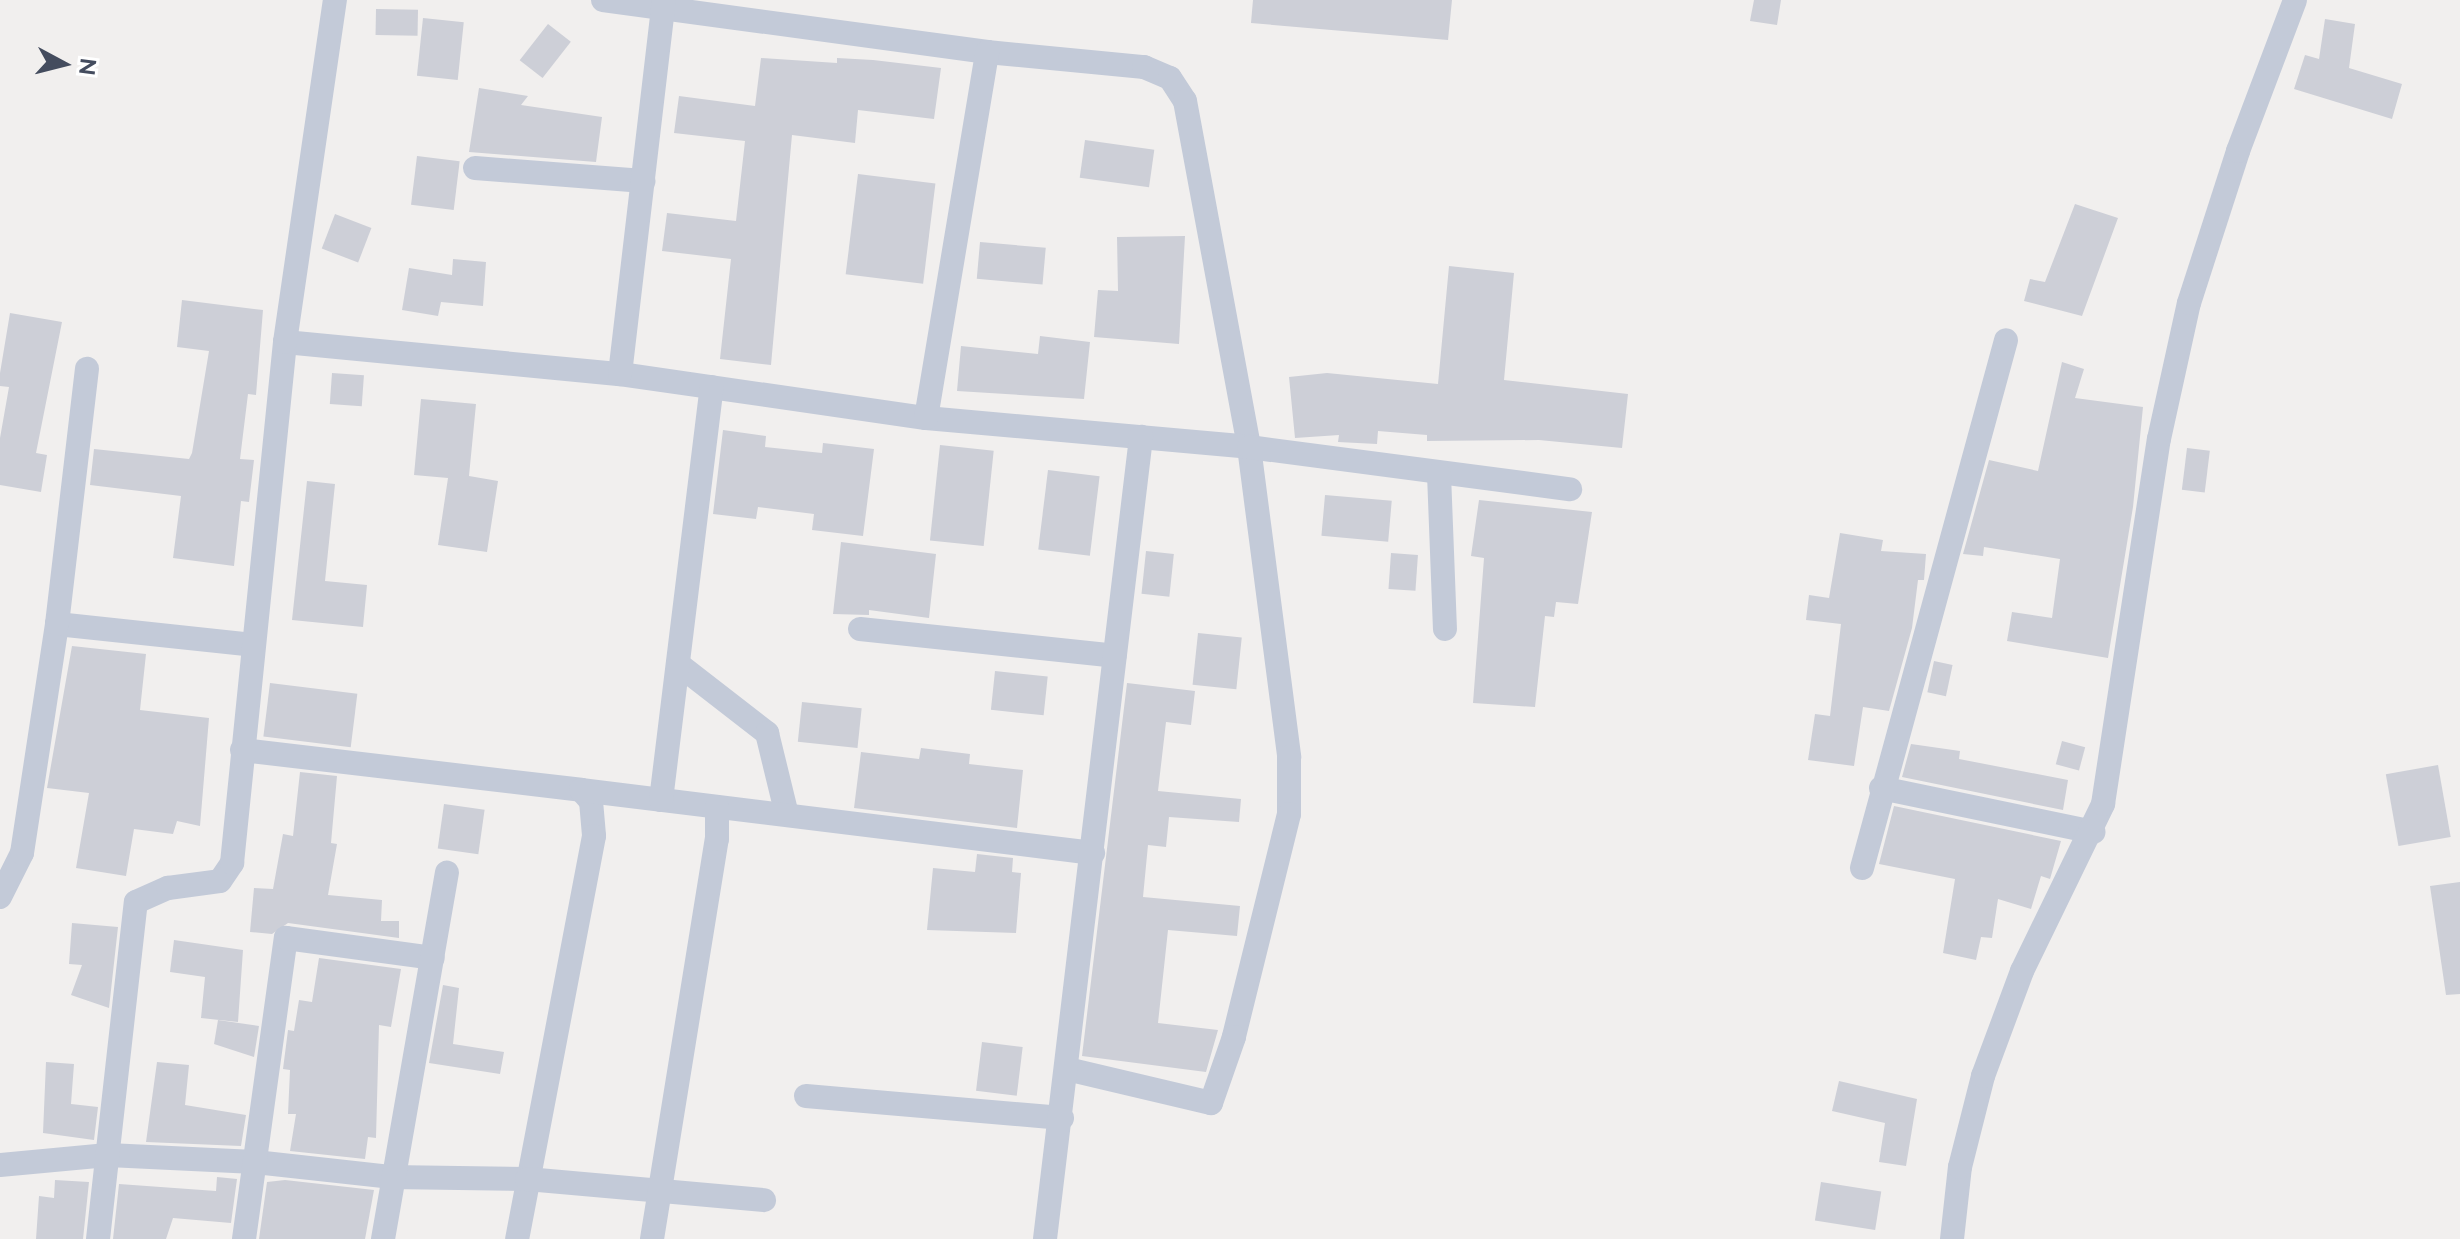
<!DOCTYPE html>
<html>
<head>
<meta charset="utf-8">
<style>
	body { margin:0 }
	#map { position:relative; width:2460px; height:1239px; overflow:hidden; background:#f1efee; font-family:Raleway,sans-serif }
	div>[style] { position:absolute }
	.building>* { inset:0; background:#cdcfd7; transform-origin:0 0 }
	.minor>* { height:24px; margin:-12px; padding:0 12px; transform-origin:12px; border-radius:12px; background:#c3cad8 }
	span { translate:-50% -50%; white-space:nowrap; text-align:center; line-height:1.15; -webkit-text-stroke:6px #fff; paint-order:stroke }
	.north { position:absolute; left:24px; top:24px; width:80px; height:80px; -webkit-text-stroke:6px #fff; paint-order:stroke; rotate:97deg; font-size:22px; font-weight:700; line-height:32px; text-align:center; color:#444c5e }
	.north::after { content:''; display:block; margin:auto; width:28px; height:36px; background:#444c5e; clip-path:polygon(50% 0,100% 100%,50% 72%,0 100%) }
</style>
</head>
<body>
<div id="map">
	<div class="building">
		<i style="clip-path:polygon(1253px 0,1452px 0,1448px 40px,1251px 23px)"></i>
		<i style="clip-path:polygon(1754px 0,1781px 0,1777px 25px,1750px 21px)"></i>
		<i style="left:376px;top:9px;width:42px;height:26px;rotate:1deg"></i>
		<i style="left:423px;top:18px;width:41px;height:58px;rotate:6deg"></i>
		<i style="clip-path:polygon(2325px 19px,2355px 24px,2349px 68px,2402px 84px,2392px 119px,2294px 89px,2305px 55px,2319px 59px)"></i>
		<i style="left:548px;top:24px;width:29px;height:46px;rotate:38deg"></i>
		<i style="clip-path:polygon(761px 58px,837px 63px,837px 58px,873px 60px,941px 68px,934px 119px,858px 110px,855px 143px,792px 135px,771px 365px,720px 359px,731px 259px,662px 251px,667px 213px,736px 221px,745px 141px,674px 133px,679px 96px,755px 106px)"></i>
		<i style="clip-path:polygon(479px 88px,528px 96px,521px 105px,602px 117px,596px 162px,469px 152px)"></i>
		<i style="left:1085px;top:140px;width:70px;height:38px;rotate:8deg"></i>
		<i style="left:417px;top:156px;width:43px;height:49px;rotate:7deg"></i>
		<i style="left:858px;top:174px;width:78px;height:101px;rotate:7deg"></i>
		<i style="clip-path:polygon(2075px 204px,2118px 218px,2082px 316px,2024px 301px,2030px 279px,2045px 282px)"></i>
		<i style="left:335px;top:214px;width:39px;height:37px;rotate:21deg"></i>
		<i style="clip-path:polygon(1185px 236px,1179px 344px,1094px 337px,1098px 290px,1118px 291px,1117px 237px)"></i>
		<i style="left:980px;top:242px;width:66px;height:37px;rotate:5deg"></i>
		<i style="clip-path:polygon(453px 259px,486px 262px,483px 306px,441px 302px,438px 316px,402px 310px,409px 268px,452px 275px)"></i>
		<i style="clip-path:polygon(1449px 266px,1514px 273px,1504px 380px,1628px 394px,1622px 448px,1539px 440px,1427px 441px,1427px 435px,1378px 431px,1377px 444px,1338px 442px,1339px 435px,1295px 438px,1289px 377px,1327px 373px,1438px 384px)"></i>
		<i style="clip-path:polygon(182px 300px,263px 310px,256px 395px,248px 394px,240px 459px,254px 460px,249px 502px,241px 501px,234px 566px,173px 558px,181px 496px,90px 485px,94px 449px,189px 459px,192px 453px,209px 351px,177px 347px)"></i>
		<i style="clip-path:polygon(10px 313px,62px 322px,36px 453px,47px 455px,41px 492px,0 485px,0 438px,9px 387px,0 386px,0 373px)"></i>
		<i style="clip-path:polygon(1040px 336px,1090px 342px,1084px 399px,957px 391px,961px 346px,1038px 354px)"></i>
		<i style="clip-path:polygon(2062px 362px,2084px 369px,2075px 398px,2143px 407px,2133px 507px,2108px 658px,2007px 641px,2012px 612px,2052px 618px,2060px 559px,1984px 547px,1983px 556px,1963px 554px,1989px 460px,2038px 471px)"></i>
		<i style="left:332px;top:373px;width:32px;height:31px;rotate:4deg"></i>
		<i style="clip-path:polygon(421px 399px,476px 404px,469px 476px,498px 481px,487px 552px,438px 545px,448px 478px,414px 475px)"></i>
		<i style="clip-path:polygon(723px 430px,766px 436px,765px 447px,822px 453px,823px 443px,874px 449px,863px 536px,812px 530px,814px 514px,758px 507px,756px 519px,713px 514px)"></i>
		<i style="left:940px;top:445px;width:54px;height:96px;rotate:6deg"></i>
		<i style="left:2187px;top:448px;width:23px;height:42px;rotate:7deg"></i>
		<i style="left:1048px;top:470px;width:52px;height:80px;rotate:7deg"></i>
		<i style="clip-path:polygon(307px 481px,335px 484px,325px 581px,367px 585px,363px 627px,292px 620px)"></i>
		<i style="left:1325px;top:495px;width:67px;height:41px;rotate:5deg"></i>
		<i style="clip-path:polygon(1479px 500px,1592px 512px,1578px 604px,1556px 602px,1554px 617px,1545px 616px,1535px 707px,1473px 703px,1484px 558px,1471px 556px)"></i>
		<i style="clip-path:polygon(1840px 533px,1883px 540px,1881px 551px,1926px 554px,1924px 580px,1918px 580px,1912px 628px,1889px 711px,1863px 707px,1854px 766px,1808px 760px,1815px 714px,1830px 716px,1841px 624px,1806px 620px,1809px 595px,1829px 598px)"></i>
		<i style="clip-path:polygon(841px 542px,936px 554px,929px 618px,869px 610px,869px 615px,833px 614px)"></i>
		<i style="left:1146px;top:551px;width:28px;height:43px;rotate:6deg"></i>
		<i style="left:1391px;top:553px;width:27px;height:36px;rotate:4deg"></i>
		<i style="left:1198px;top:633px;width:44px;height:52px;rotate:6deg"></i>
		<i style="clip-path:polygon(72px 646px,146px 654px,140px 710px,209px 718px,200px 826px,177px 821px,173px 834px,134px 829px,126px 876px,76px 868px,89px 793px,47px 788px)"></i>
		<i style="left:1934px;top:661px;width:19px;height:32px;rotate:12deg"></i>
		<i style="left:995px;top:671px;width:53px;height:39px;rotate:6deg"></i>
		<i style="left:270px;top:683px;width:88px;height:54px;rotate:7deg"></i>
		<i style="clip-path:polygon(1127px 683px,1195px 691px,1191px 725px,1166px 722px,1158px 791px,1241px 799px,1239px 822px,1169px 817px,1166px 847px,1148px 845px,1143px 897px,1240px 906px,1237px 936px,1168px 930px,1158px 1023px,1218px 1030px,1206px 1072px,1082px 1056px)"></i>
		<i style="left:802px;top:702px;width:60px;height:40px;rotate:6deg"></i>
		<i style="left:2062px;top:741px;width:24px;height:24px;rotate:15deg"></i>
		<i style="clip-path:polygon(1911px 744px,1960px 751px,1959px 759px,2068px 780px,2063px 810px,1902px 777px)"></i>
		<i style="clip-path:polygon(921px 748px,970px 754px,969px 764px,1023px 770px,1017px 828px,854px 808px,861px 752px,919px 759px)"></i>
		<i style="left:2438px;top:765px;width:73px;height:53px;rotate:80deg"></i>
		<i style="clip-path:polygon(300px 772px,337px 776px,331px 843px,337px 844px,328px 895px,382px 900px,381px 921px,399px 921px,399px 938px,288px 923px,272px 934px,250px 932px,254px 888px,273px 889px,283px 834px,293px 836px)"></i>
		<i style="left:444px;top:804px;width:41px;height:45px;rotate:8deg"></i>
		<i style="clip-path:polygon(1894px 806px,2061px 841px,2050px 879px,2041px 876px,2031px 909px,1998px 899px,1992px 938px,1981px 937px,1976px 960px,1943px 953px,1955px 879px,1879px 864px)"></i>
		<i style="clip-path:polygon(977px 854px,1013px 858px,1012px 872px,1021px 873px,1016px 933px,927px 930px,933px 868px,975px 872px)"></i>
		<i style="clip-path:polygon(2460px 882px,2460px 994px,2446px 995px,2430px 886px)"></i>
		<i style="clip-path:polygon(72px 923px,118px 927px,109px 1008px,71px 995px,82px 965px,69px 964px)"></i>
		<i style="clip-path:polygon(174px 940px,243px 950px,238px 1022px,201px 1018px,205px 977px,170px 972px)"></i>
		<i style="clip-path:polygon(319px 958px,401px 969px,391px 1027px,379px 1025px,376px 1138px,368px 1137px,365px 1159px,290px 1151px,296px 1114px,288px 1114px,290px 1070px,283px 1069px,288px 1030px,294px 1031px,299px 1000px,312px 1002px)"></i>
		<i style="clip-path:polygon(443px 985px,459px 988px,453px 1044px,504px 1052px,500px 1074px,429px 1063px)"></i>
		<i style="clip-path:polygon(218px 1020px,259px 1026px,254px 1057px,214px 1044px)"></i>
		<i style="left:982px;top:1042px;width:41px;height:49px;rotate:7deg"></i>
		<i style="clip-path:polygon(46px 1062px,74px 1064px,71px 1104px,98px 1107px,94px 1140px,43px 1133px)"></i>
		<i style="clip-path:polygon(157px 1062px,189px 1065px,185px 1105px,246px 1115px,241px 1146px,146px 1142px)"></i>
		<i style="clip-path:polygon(1839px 1081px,1917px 1099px,1906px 1166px,1879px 1162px,1885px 1123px,1832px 1111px)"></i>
		<i style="clip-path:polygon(217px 1177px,237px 1179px,231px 1223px,173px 1218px,166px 1239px,113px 1239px,119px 1184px,216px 1191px)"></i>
		<i style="clip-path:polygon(55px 1180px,89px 1182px,83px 1239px,36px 1239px,39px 1196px,54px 1198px)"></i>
		<i style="clip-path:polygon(285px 1180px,374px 1190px,365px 1239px,259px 1239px,267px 1182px)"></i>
		<i style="left:1821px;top:1182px;width:61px;height:39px;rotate:9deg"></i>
	</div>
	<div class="minor">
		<i style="left:603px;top:0;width:388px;rotate:7.7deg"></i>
		<i style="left:987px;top:52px;width:158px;rotate:5.5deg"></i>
		<i style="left:1144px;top:67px;width:28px;rotate:23deg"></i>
		<i style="left:1170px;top:78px;width:27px;rotate:57deg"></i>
		<i style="left:1185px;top:101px;width:352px;rotate:79.5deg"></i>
		<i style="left:1249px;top:447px;width:313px;rotate:82.6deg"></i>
		<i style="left:1289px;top:757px;width:57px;rotate:90deg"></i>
		<i style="left:1289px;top:814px;width:230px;rotate:103.9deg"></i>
		<i style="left:1234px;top:1037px;width:70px;rotate:109.2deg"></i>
		<i style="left:1211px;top:1103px;width:148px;rotate:-166.7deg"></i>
		<i style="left:475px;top:168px;width:169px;rotate:4.4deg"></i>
		<i style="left:285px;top:342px;width:337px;rotate:5.5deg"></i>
		<i style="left:620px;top:374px;width:309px;rotate:8.2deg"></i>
		<i style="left:926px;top:418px;width:324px;rotate:5.1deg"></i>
		<i style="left:1249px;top:447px;width:324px;rotate:7.5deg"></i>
		<i style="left:620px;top:374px;width:377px;rotate:-83.3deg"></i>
		<i style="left:926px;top:418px;width:371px;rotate:-80.5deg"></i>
		<i style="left:1439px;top:474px;width:155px;rotate:87.8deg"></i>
		<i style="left:57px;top:624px;width:197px;rotate:6.1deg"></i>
		<i style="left:860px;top:629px;width:256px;rotate:6deg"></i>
		<i style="left:678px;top:664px;width:113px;rotate:37.8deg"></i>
		<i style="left:767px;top:733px;width:84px;rotate:76.3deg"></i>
		<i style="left:242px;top:750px;width:341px;rotate:6.7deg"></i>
		<i style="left:581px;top:790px;width:15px;rotate:48deg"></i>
		<i style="left:591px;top:801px;width:35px;rotate:85deg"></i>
		<i style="left:594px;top:836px;width:410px;rotate:100.8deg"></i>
		<i style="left:1881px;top:788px;width:217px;rotate:11.7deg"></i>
		<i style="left:581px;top:790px;width:516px;rotate:7.01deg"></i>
		<i style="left:661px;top:800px;width:416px;rotate:-83deg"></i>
		<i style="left:1862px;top:868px;width:547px;rotate:-74.74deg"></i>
		<i style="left:0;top:897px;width:49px;rotate:-63.4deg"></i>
		<i style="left:22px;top:853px;width:232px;rotate:-81.3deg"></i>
		<i style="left:57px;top:624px;width:257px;rotate:-83.3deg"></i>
		<i style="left:806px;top:1096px;width:257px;rotate:4.9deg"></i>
		<i style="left:0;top:1165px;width:108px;rotate:-5.3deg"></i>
		<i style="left:108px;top:1155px;width:147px;rotate:2.7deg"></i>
		<i style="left:255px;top:1162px;width:136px;rotate:6.3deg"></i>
		<i style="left:390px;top:1177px;width:137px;rotate:0.8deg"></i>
		<i style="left:527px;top:1179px;width:238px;rotate:5.1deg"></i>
		<i style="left:98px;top:1239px;width:339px;rotate:-83.6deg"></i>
		<i style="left:136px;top:902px;width:35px;rotate:-24deg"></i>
		<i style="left:168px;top:888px;width:52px;rotate:-7.7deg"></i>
		<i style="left:220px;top:881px;width:22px;rotate:-56deg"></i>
		<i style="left:232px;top:863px;width:524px;rotate:-84.19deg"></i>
		<i style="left:285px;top:342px;width:346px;rotate:-81.7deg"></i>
		<i style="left:244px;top:1239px;width:304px;rotate:-82.1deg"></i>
		<i style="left:286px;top:938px;width:148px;rotate:7.7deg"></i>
		<i style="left:383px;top:1239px;width:372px;rotate:-80.1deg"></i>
		<i style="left:652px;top:1239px;width:405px;rotate:-80.8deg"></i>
		<i style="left:717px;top:839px;width:32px;rotate:-90deg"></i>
		<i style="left:1045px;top:1239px;width:808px;rotate:-83.17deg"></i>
		<i style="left:1952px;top:1239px;width:72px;rotate:-83.7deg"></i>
		<i style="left:1960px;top:1167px;width:94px;rotate:-75.8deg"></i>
		<i style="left:1983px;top:1076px;width:112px;rotate:-69.6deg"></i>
		<i style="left:2022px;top:971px;width:186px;rotate:-64.1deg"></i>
		<i style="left:2103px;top:804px;width:369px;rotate:-81.3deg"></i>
		<i style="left:2159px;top:439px;width:139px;rotate:-77.6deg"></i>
		<i style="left:2189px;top:303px;width:160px;rotate:-72.1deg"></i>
		<i style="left:2238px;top:151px;width:161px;rotate:-69.3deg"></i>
	</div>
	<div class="north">N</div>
</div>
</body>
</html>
